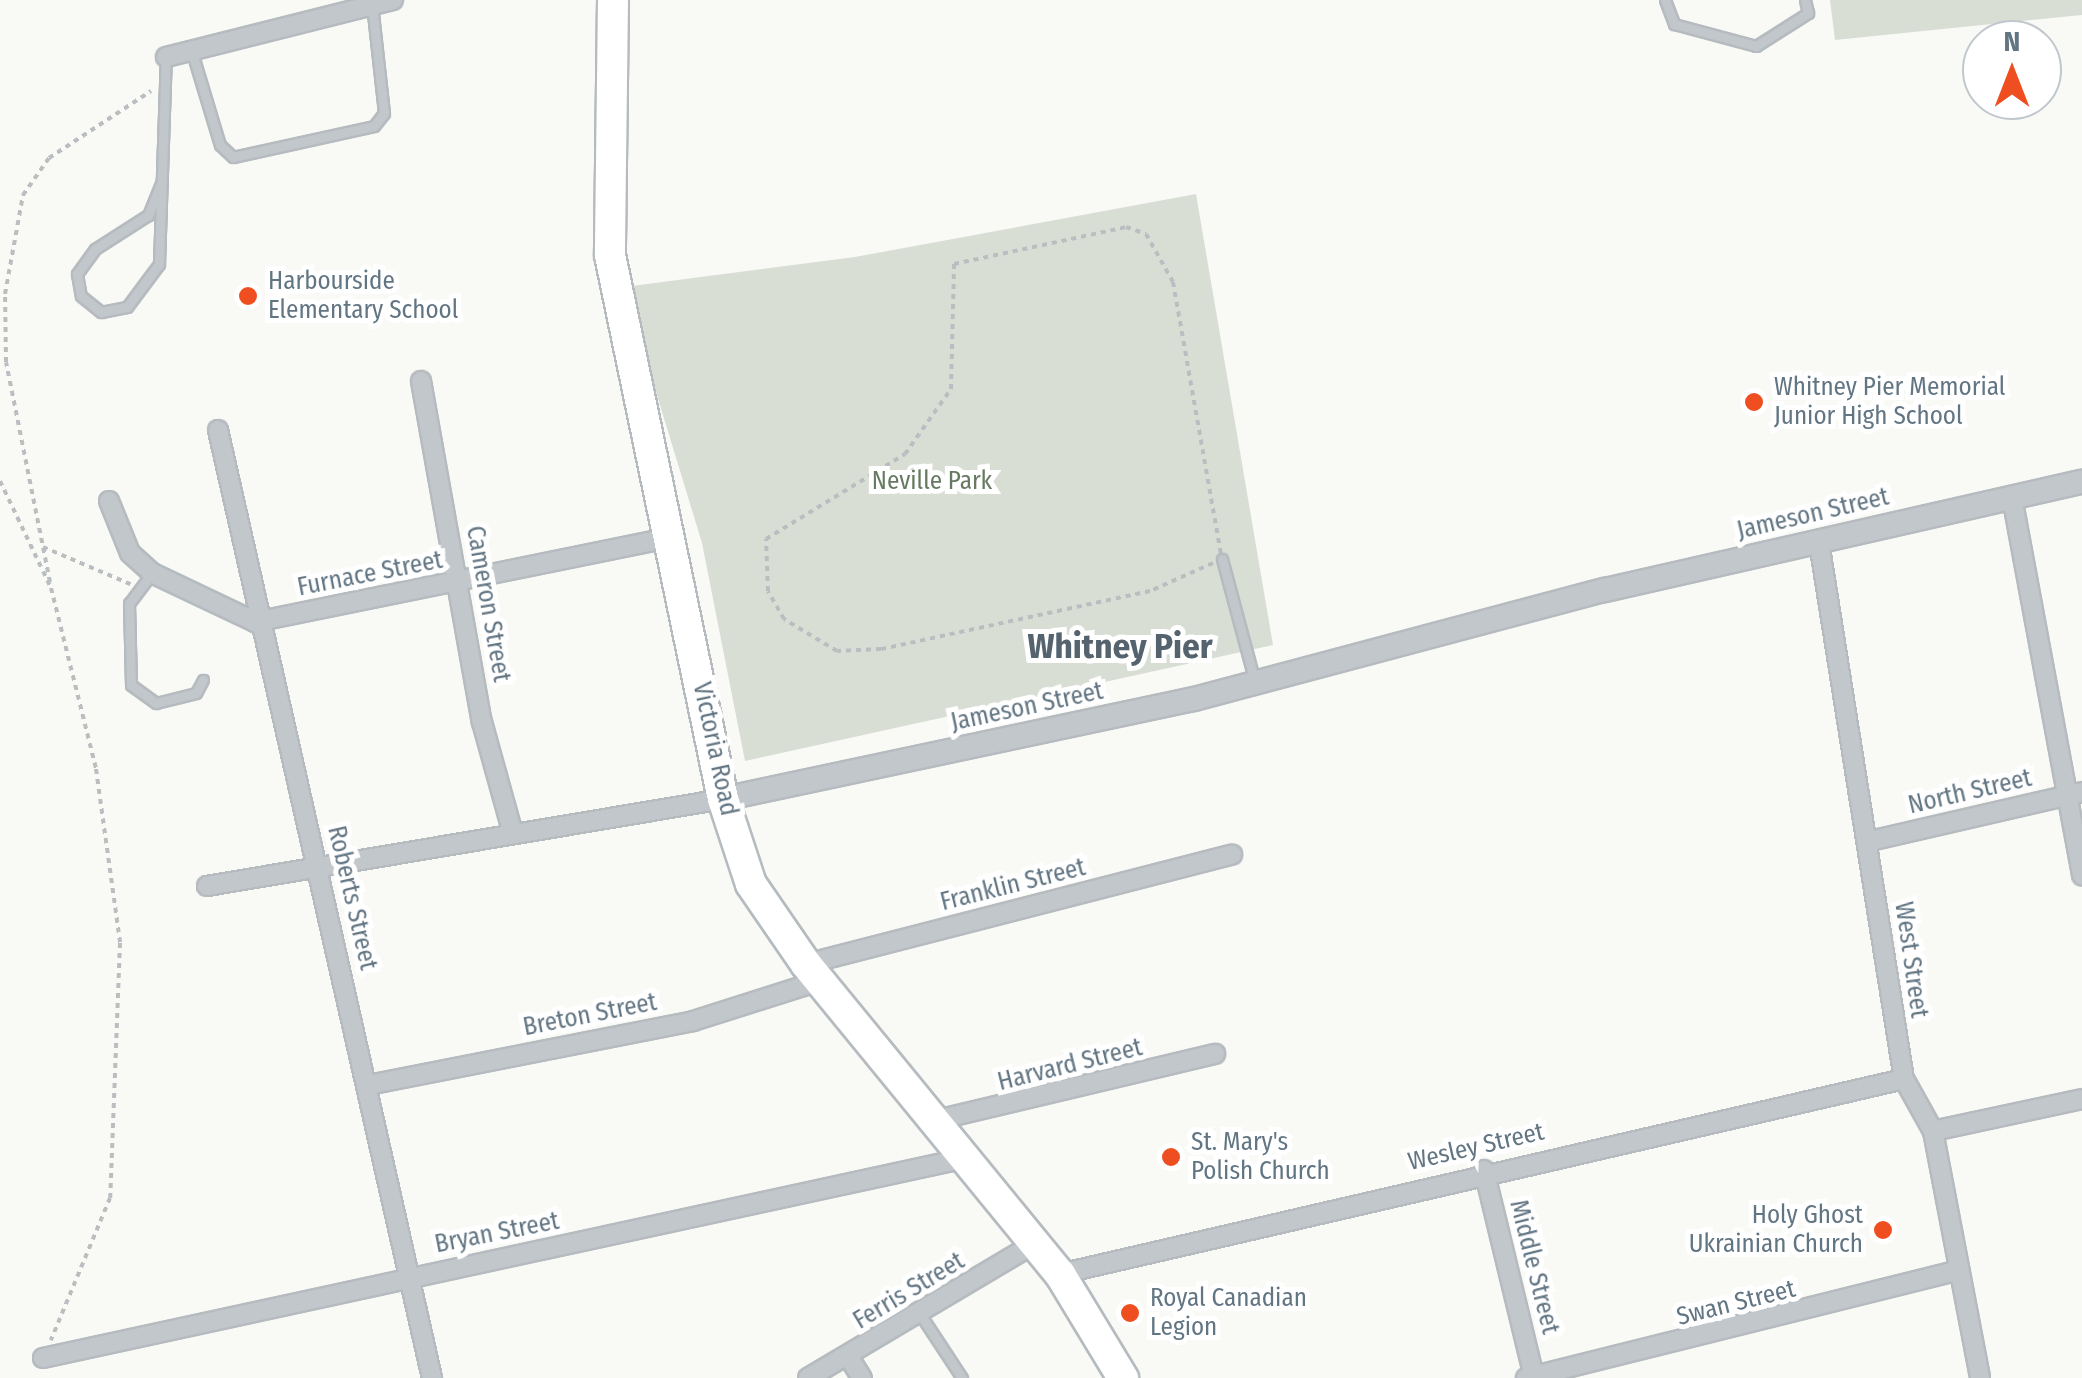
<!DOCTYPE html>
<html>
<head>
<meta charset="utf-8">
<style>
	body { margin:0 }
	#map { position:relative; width:2082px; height:1378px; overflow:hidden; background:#f9f9f6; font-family:"Fira Sans Condensed",sans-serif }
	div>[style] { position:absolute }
	.green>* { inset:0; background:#d9ded5 }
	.path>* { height:4px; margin-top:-2px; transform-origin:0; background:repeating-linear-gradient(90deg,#babec1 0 5px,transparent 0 10px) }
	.roads { filter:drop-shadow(2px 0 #b5bbbf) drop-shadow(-2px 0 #b5bbbf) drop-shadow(0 2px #b5bbbf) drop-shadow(0 -2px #b5bbbf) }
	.service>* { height:9px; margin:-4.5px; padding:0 4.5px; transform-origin:4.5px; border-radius:4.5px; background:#c2c7cb }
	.minor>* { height:18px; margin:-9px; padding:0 9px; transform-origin:9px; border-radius:9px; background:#c2c7cb }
	.tertiary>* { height:22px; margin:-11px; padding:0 11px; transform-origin:11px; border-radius:11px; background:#c2c7cb }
	.primary>* { height:30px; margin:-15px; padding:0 15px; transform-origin:15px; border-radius:15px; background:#fff }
	.dots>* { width:28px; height:28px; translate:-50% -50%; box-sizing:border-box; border:5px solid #fff; border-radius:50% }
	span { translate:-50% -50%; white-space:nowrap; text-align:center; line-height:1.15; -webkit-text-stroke:10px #fff; paint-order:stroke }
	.poi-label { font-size:25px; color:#627583 }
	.left { translate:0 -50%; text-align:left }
	.right { translate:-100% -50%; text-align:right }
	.park-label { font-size:25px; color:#667a61 }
	.street-label { font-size:25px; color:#627583 }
	.district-label { font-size:35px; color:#54636e; font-weight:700 }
	.north { position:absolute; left:1962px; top:20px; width:100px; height:100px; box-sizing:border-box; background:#fff; border:2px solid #c0c8cd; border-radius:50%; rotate:0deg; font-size:28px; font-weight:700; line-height:40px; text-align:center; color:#627583 }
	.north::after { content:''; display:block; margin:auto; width:35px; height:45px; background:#ef4e20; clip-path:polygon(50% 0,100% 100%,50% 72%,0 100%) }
</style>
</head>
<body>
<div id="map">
	<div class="green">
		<i style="clip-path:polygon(1830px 0,2082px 0,2082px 15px,1835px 40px)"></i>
		<i style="clip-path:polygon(1196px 194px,1273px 645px,745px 761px,702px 543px,624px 287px,855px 257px)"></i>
	</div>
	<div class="path">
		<i style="left:1126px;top:227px;width:21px;rotate:19deg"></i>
		<i style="left:1146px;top:234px;width:55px;rotate:60.6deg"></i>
		<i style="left:1173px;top:282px;width:281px;rotate:80deg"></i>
		<i style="left:1222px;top:559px;width:79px;rotate:156deg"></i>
		<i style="left:1150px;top:591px;width:275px;rotate:167.8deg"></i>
		<i style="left:881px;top:649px;width:44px;rotate:177.4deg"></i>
		<i style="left:837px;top:651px;width:62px;rotate:-148.9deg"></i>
		<i style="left:784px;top:619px;width:32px;rotate:-120deg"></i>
		<i style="left:768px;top:591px;width:52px;rotate:-92.2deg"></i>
		<i style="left:766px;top:539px;width:163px;rotate:-31.4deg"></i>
		<i style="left:905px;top:454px;width:80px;rotate:-54.7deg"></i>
		<i style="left:951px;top:389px;width:125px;rotate:-88.6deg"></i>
		<i style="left:954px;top:264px;width:176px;rotate:-12.1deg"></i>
		<i style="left:0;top:481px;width:119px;rotate:64.5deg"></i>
		<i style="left:51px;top:588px;width:187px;rotate:76deg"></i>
		<i style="left:96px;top:769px;width:176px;rotate:82.1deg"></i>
		<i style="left:120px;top:943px;width:255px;rotate:92.2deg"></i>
		<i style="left:110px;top:1198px;width:154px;rotate:112.6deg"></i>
		<i style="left:43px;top:547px;width:95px;rotate:23deg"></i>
		<i style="left:50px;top:582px;width:224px;rotate:-101.3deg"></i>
		<i style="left:6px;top:362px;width:68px;rotate:-90.8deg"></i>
		<i style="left:5px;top:294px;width:101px;rotate:-79.7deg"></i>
		<i style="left:23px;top:195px;width:45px;rotate:-54.9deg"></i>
		<i style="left:49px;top:158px;width:122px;rotate:-33.3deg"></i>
	</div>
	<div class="roads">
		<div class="service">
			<i style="left:1665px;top:0;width:26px;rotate:69deg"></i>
			<i style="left:1674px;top:24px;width:85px;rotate:15deg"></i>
			<i style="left:1756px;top:46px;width:62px;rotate:-32.4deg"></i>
			<i style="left:1808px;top:13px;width:13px;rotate:-103deg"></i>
			<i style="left:191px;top:49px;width:100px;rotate:73.2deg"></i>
			<i style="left:220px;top:145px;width:18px;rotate:43deg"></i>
			<i style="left:233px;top:157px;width:144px;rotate:-12.4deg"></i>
			<i style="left:374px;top:126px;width:16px;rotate:-52deg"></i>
			<i style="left:384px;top:113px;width:109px;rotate:-96.3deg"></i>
			<i style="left:162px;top:181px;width:37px;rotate:112deg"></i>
			<i style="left:148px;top:215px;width:63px;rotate:147.3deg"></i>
			<i style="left:95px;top:249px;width:31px;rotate:126deg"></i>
			<i style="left:77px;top:274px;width:22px;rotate:80deg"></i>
			<i style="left:81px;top:296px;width:26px;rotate:39deg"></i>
			<i style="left:101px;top:312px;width:26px;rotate:-11deg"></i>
			<i style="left:127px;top:307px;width:54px;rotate:-53.3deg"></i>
			<i style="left:159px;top:264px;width:207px;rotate:-88.1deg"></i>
			<i style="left:1222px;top:559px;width:127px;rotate:75deg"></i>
			<i style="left:152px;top:573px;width:38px;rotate:127deg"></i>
			<i style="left:129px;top:603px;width:82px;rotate:88.6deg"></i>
			<i style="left:131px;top:685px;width:31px;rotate:36deg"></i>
			<i style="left:156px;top:703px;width:41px;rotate:-14deg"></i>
			<i style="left:196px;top:693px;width:15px;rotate:-62deg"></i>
			<i style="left:920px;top:1314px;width:77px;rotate:56.7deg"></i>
		</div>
		<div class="minor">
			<i style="left:166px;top:57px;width:234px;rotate:-14.1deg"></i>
			<i style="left:421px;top:381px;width:346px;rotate:79.9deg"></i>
			<i style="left:482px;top:722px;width:116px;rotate:74.5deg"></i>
			<i style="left:218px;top:430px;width:972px;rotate:77.28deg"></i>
			<i style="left:2012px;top:497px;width:385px;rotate:79.5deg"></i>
			<i style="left:109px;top:501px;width:56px;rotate:68deg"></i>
			<i style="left:130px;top:553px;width:30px;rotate:42deg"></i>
			<i style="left:152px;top:573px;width:114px;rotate:25.4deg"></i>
			<i style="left:1819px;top:542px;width:544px;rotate:81.01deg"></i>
			<i style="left:1904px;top:1079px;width:60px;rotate:60.9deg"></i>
			<i style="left:1933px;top:1131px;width:251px;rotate:79.2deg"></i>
			<i style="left:255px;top:622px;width:426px;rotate:-11.5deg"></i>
			<i style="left:1870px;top:841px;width:218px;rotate:-13deg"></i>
			<i style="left:207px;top:886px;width:523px;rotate:-9.57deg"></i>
			<i style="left:806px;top:964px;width:440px;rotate:-14.4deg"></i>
			<i style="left:368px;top:1085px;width:331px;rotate:-11.1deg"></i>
			<i style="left:693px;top:1021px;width:132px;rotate:-17.6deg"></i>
			<i style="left:937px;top:1120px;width:286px;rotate:-13.4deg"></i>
			<i style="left:1933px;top:1131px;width:152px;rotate:-12.1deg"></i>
			<i style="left:1484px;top:1170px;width:212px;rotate:76.4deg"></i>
			<i style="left:1060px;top:1274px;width:866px;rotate:-13.01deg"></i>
			<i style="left:848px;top:1356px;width:26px;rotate:58deg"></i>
			<i style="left:43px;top:1358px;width:939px;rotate:-12.23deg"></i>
			<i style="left:808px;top:1378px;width:263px;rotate:-30.7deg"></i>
			<i style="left:1526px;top:1378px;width:443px;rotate:-14deg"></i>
		</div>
		<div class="tertiary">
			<i style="left:723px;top:799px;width:481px;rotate:-12deg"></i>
			<i style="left:1194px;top:699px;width:425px;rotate:-14.9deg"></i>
			<i style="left:1605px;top:590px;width:489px;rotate:-12.8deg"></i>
		</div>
		<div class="primary">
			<i style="left:613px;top:0;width:255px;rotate:90.7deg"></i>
			<i style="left:610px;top:255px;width:556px;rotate:78.27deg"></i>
			<i style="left:723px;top:799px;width:89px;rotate:71.8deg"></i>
			<i style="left:751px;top:884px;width:97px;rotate:55.5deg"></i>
			<i style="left:806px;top:964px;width:401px;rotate:50.7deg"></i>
			<i style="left:1060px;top:1274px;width:122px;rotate:58.8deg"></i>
		</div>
	</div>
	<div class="dots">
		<i style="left:248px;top:296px;background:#ef4e20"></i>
		<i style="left:1754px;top:402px;background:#ef4e20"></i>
		<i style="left:1171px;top:1157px;background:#ef4e20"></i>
		<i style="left:1883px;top:1230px;background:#ef4e20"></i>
		<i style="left:1130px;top:1313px;background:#ef4e20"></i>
	</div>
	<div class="poi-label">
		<span class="left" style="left:268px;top:296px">Harbourside<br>Elementary School</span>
		<span class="left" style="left:1774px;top:402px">Whitney Pier Memorial<br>Junior High School</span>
		<span class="left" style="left:1191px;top:1157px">St. Mary's<br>Polish Church</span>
		<span class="right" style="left:1863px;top:1230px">Holy Ghost<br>Ukrainian Church</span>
		<span class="left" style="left:1150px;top:1313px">Royal Canadian<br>Legion</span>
	</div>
	<div class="park-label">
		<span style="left:932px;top:481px">Neville Park</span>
	</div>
	<div class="street-label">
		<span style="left:1813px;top:514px;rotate:-13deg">Jameson Street</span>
		<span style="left:370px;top:574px;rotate:-11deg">Furnace Street</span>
		<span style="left:488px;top:604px;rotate:80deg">Cameron Street</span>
		<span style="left:1027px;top:707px;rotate:-12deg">Jameson Street</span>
		<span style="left:715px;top:749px;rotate:78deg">Victoria Road</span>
		<span style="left:1970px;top:792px;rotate:-13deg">North Street</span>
		<span style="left:1013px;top:885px;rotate:-14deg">Franklin Street</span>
		<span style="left:352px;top:898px;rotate:77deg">Roberts Street</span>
		<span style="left:1911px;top:960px;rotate:82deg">West Street</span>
		<span style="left:590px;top:1015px;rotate:-11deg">Breton Street</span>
		<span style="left:1070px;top:1065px;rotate:-14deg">Harvard Street</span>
		<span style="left:1476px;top:1147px;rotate:-13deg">Wesley Street</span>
		<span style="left:497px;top:1233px;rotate:-11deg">Bryan Street</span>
		<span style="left:1534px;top:1267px;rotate:76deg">Middle Street</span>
		<span style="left:909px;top:1291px;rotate:-31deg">Ferris Street</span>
		<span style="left:1736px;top:1303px;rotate:-14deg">Swan Street</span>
	</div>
	<div class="district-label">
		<span style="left:1120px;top:646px">Whitney Pier</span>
	</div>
	<div class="north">N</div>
</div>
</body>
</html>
